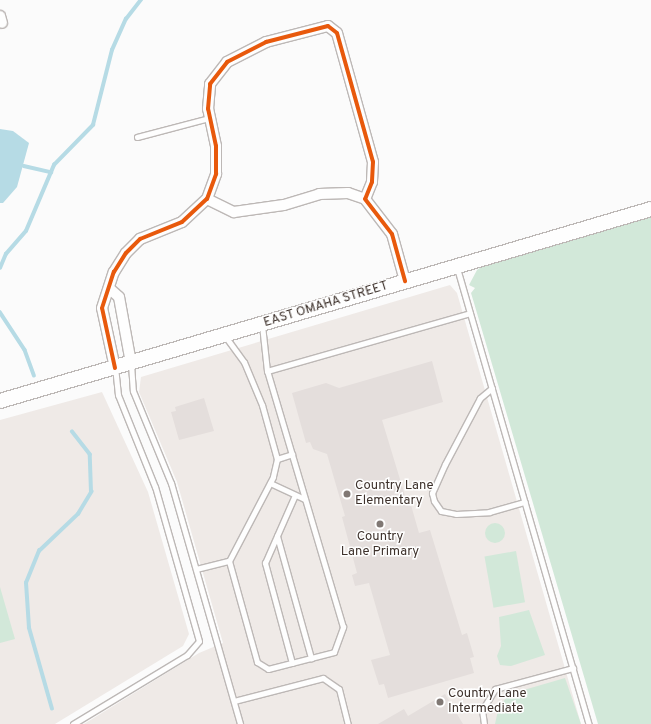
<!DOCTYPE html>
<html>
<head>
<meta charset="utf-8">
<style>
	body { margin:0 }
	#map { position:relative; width:651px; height:724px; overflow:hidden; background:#fbfbfb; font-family:Overpass,sans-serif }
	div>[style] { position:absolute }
	.built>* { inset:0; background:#efeae7 }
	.green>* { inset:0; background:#d2e8d9; transform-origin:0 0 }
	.round { border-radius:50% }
	.water>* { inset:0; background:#b6dbe5 }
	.stream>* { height:3.5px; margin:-1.75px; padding:0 1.75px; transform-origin:1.75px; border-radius:1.75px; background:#b6dbe5 }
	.building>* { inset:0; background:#e4dedc }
	.roads { filter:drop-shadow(1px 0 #bdb8b6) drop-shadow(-1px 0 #bdb8b6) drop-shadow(0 1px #bdb8b6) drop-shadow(0 -1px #bdb8b6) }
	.lane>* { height:5px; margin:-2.5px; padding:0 2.5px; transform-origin:2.5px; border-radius:2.5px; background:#fefefe }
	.street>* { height:10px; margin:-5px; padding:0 5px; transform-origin:5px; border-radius:5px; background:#fefefe }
	.secondary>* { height:14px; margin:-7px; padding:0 7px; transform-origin:7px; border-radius:7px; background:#fefefe }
	.cycleway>* { height:4px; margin:-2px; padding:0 2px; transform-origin:2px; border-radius:2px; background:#e8590c }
	.dots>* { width:11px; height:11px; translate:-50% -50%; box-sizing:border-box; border:2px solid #fff; border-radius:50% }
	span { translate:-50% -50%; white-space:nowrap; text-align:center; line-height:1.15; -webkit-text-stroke:3px #fff; paint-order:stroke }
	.street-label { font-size:13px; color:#3d312b }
	.poi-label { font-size:13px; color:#3d312b }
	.left { translate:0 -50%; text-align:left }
</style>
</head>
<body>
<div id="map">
	<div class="built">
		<i style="clip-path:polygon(450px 285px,457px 293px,581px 724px,84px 724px,199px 653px,223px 643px,177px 482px,139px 392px,141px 377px)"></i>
		<i style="clip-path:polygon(102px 392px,148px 492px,189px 634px,183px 646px,55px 724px,0 724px,0 420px)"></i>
	</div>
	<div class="green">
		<i style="clip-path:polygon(651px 215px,651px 724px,598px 724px,474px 303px,471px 293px,475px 288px,469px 285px,477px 270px,490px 261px)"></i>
		<i class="round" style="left:485px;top:523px;width:20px;height:20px"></i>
		<i style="left:516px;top:551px;width:52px;height:32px;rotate:80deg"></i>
		<i style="clip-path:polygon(0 587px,15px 639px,0 643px)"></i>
		<i style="clip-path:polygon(529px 610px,545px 655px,511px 666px,500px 665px,497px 656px,501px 646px,499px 617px)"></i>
		<i style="clip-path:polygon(565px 678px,581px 724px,495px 724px,499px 706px,510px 694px)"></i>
	</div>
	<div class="water">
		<i style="clip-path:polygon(0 129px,13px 131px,29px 143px,17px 187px,3px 203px,0 203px)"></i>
	</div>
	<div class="stream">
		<i style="left:24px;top:166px;width:28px;rotate:13deg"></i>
		<i style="left:0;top:268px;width:15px;rotate:-67deg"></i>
		<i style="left:6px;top:254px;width:30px;rotate:-49deg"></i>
		<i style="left:26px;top:231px;width:72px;rotate:-67deg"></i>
		<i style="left:54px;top:165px;width:56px;rotate:-45.7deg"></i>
		<i style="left:93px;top:125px;width:77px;rotate:-75.8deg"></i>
		<i style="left:112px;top:50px;width:34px;rotate:-66deg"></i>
		<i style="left:126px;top:19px;width:24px;rotate:-52deg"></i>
		<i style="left:0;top:312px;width:45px;rotate:56.7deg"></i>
		<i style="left:25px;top:350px;width:27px;rotate:70deg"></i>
		<i style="left:52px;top:709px;width:84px;rotate:-105.9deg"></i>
		<i style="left:29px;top:628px;width:45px;rotate:-93.8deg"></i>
		<i style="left:26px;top:583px;width:35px;rotate:-68deg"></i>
		<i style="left:39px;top:551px;width:54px;rotate:-43.5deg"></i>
		<i style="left:78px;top:514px;width:26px;rotate:-59deg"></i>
		<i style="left:91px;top:492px;width:37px;rotate:-92deg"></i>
		<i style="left:90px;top:455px;width:29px;rotate:-128deg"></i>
	</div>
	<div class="building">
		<i style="clip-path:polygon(432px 361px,443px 402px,382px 420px,406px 499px,409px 498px,419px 533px,430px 530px,462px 635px,467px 633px,474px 657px,470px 658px,474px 673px,388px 698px,384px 684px,379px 685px,371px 660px,390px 655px,369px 583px,355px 586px,352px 575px,357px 573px,342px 517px,345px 516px,327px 454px,313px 449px,310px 442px,306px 443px,292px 393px,326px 383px,339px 388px)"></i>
		<i style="clip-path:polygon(204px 398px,214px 431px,179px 440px,171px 412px,176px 411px,175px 407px)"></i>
		<i style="clip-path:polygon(445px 694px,463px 724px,378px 724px,404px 709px,408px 716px)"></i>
	</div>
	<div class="roads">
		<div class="lane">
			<i style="left:137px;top:137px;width:74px;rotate:-14.8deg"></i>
			<i style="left:457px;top:268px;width:475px;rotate:73.9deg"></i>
			<i style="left:225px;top:336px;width:32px;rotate:54deg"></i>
			<i style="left:244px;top:362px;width:47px;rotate:67.3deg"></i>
			<i style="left:262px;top:405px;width:56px;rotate:74.5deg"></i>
			<i style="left:277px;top:459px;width:18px;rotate:103deg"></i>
			<i style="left:273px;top:477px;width:95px;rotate:117.6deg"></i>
			<i style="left:229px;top:561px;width:105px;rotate:74.5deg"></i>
			<i style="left:257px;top:662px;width:13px;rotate:32deg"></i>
			<i style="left:268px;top:669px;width:68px;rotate:-14.4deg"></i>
			<i style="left:334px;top:652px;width:27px;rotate:-70deg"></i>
			<i style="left:343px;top:627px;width:267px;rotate:-106.5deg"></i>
			<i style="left:267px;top:371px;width:46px;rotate:-96.2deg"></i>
			<i style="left:131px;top:364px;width:27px;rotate:86deg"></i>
			<i style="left:133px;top:391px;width:100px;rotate:67.6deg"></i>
			<i style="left:171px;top:483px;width:251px;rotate:74deg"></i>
			<i style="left:267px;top:371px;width:211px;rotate:-15.9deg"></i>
			<i style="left:492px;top:388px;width:16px;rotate:140deg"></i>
			<i style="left:480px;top:398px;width:75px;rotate:117.9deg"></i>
			<i style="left:445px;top:464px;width:32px;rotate:114deg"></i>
			<i style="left:432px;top:493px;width:8px;rotate:76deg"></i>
			<i style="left:434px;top:501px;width:12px;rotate:55deg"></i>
			<i style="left:441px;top:511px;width:15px;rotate:11deg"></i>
			<i style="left:456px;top:514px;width:33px;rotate:-3deg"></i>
			<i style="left:489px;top:512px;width:37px;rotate:-16deg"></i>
			<i style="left:277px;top:459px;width:16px;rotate:-18deg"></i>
			<i style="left:270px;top:483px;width:38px;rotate:25deg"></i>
			<i style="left:277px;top:536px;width:127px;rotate:74.4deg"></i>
			<i style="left:196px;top:569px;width:34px;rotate:-14deg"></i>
			<i style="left:292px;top:663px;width:104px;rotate:-105.1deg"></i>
			<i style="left:265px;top:563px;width:74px;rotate:-66.2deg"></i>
			<i style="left:234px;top:701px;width:92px;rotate:-14.5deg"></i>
			<i style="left:323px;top:678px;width:19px;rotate:35deg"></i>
			<i style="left:339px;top:689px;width:36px;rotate:76deg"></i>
			<i style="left:73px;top:724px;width:133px;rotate:-31.2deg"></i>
			<i style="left:187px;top:655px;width:18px;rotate:-49deg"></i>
			<i style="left:199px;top:641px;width:160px;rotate:-105.9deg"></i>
			<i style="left:155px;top:487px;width:99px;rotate:-111.9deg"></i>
			<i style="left:118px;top:395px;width:27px;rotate:-96deg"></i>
			<i style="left:484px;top:724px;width:14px;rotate:-98deg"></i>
			<i style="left:482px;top:710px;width:25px;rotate:-58deg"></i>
			<i style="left:495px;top:689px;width:81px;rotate:-15.1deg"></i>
		</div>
		<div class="street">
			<i style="left:0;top:16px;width:7px;rotate:74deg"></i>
			<i style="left:207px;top:199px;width:30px;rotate:26deg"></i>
			<i style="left:234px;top:212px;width:50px;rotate:-8deg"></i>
			<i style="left:284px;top:205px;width:37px;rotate:-17deg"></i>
			<i style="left:319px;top:194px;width:29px;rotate:-2deg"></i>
			<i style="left:348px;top:193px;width:18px;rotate:19deg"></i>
			<i style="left:110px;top:289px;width:12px;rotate:42deg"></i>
			<i style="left:119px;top:297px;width:67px;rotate:79.7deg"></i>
			<i style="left:115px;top:368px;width:61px;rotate:-102.2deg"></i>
			<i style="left:102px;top:308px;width:38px;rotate:-72deg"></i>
			<i style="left:114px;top:272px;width:22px;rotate:-58deg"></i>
			<i style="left:126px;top:253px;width:20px;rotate:-45deg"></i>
			<i style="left:140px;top:239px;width:45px;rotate:-22deg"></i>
			<i style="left:182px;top:222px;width:34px;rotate:-43deg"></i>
			<i style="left:207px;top:199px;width:27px;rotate:-70deg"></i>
			<i style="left:216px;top:174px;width:28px;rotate:-90deg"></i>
			<i style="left:216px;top:146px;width:38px;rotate:-102deg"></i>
			<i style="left:208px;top:109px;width:25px;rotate:-85deg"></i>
			<i style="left:210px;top:84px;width:28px;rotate:-52deg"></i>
			<i style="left:227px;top:62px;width:44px;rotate:-27.1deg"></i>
			<i style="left:266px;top:42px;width:64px;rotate:-14.5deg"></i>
			<i style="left:328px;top:26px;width:11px;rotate:38deg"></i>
			<i style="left:337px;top:33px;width:134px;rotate:74.4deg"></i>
			<i style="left:373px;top:162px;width:20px;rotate:93deg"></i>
			<i style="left:372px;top:182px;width:18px;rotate:112deg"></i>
			<i style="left:365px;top:199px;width:44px;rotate:52.4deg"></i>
			<i style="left:392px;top:234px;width:49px;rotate:74.5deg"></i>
		</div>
		<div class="secondary">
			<i style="left:0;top:401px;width:679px;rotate:-16.43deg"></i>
		</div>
	</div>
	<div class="cycleway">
		<i style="left:115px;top:368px;width:61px;rotate:-102.2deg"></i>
		<i style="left:102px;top:308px;width:38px;rotate:-72deg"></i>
		<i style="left:114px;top:272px;width:22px;rotate:-58deg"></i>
		<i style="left:126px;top:253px;width:20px;rotate:-45deg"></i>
		<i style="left:140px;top:239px;width:45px;rotate:-22deg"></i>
		<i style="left:182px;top:222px;width:34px;rotate:-43deg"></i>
		<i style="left:207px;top:199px;width:27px;rotate:-70deg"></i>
		<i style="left:216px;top:174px;width:28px;rotate:-90deg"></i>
		<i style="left:216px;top:146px;width:38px;rotate:-102deg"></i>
		<i style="left:208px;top:109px;width:25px;rotate:-85deg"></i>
		<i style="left:210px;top:84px;width:28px;rotate:-52deg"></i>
		<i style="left:227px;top:62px;width:44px;rotate:-27.1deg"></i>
		<i style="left:266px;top:42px;width:64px;rotate:-14.5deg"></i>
		<i style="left:328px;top:26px;width:11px;rotate:38deg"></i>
		<i style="left:337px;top:33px;width:134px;rotate:74.4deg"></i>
		<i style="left:373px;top:162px;width:20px;rotate:93deg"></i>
		<i style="left:372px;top:182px;width:18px;rotate:112deg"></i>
		<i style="left:365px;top:199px;width:44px;rotate:52.4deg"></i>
		<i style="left:392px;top:234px;width:49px;rotate:74.5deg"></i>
	</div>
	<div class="dots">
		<i style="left:347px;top:494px;background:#807874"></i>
		<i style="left:380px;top:524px;background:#807874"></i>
		<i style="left:440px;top:702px;background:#807874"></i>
	</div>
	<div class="street-label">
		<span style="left:326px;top:305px;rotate:-17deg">EAST OMAHA STREET</span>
	</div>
	<div class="poi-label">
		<span class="left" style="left:355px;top:494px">Country Lane<br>Elementary</span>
		<span style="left:380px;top:545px">Country<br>Lane Primary</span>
		<span class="left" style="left:448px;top:702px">Country Lane<br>Intermediate</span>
	</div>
</div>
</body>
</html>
